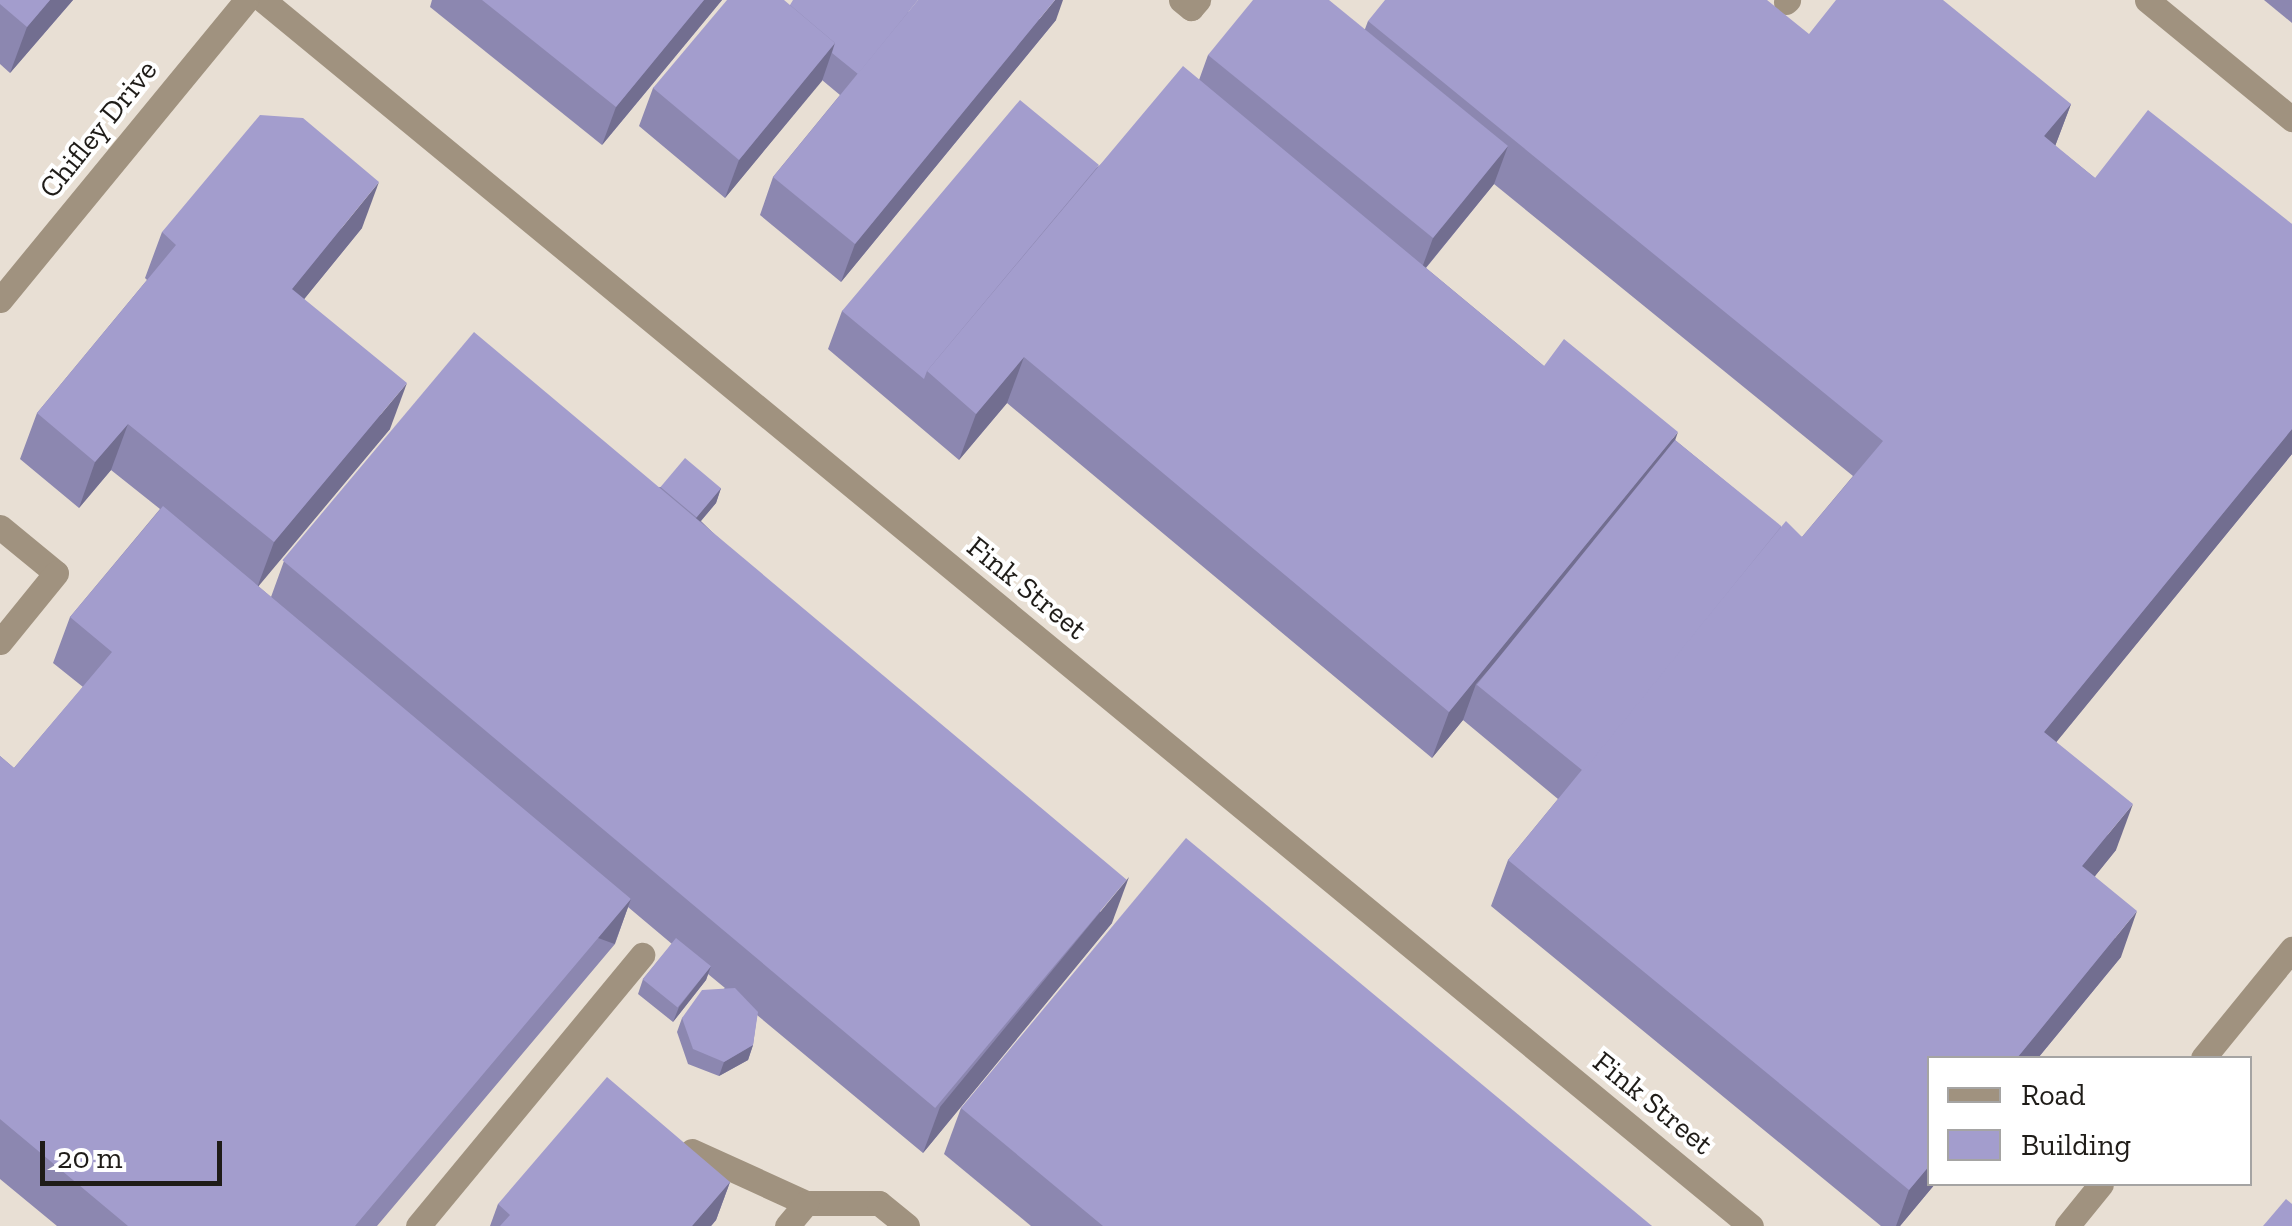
<!DOCTYPE html>
<html>
<head>
<meta charset="utf-8">
<style>
	body { margin:0 }
	#map { position:relative; width:2292px; height:1226px; overflow:hidden; background:#e8dfd4; font-family:"Zilla Slab",serif }
	div>[style] { position:absolute }
	.service>* { height:25px; margin:-12.5px; padding:0 12.5px; transform-origin:12.5px; border-radius:12.5px; background:#a0927f }
	.minor>* { height:25px; margin:-12.5px; padding:0 12.5px; transform-origin:12.5px; border-radius:12.5px; background:#a0927f }
	.tertiary>* { height:25px; margin:-12.5px; padding:0 12.5px; transform-origin:12.5px; border-radius:12.5px; background:#a0927f }
	.wall>* { inset:0; background:#8c87b0 }
	.shaded-wall>* { inset:0; background:#726e90; transform-origin:0 0 }
	.building>* { inset:0; background:#a39dcd; transform-origin:0 0 }
	span { translate:-50% -50%; white-space:nowrap; text-align:center; line-height:1.15; -webkit-text-stroke:8px #fff; paint-order:stroke }
	.street-label { font-size:30px; color:#1f1c18 }
	.legend { position:absolute; left:1927px; top:1056px; width:325px; height:130px; box-sizing:border-box; background:#fff; border:2px solid #a5a4a3; margin:0; padding:12px 18px; list-style:none; font-size:30px; color:#1f1c18 }
	.legend li { display:flex; align-items:center; gap:20px; height:50px }
	.legend b { width:50px; border:2px solid #a5a4a3 }
	.scale { position:absolute; left:40px; top:1141px; width:182px; height:45px; box-sizing:border-box; border:5px solid #1f1c18; border-top:0; padding-left:12px; font-size:30px; line-height:35px; white-space:nowrap; color:#1f1c18; -webkit-text-stroke:8px #fff; paint-order:stroke }
</style>
</head>
<body>
<div id="map">
	<div class="service">
		<i style="left:1181px;top:0;width:13px;rotate:39deg"></i>
		<i style="left:1191px;top:8px;width:11px;rotate:-49deg"></i>
		<i style="left:1786px;top:2px;width:3px;rotate:-45deg"></i>
		<i style="left:0;top:527px;width:72px;rotate:39.4deg"></i>
		<i style="left:56px;top:573px;width:89px;rotate:129.1deg"></i>
		<i style="left:692px;top:1151px;width:125px;rotate:24.5deg"></i>
		<i style="left:806px;top:1203px;width:73px"></i>
		<i style="left:879px;top:1203px;width:36px;rotate:39deg"></i>
		<i style="left:418px;top:1226px;width:352px;rotate:-50.4deg"></i>
		<i style="left:787px;top:1226px;width:30px;rotate:-50deg"></i>
	</div>
	<div class="minor">
		<i style="left:263px;top:0;width:1928px;rotate:39.49deg"></i>
		<i style="left:2147px;top:0;width:188px;rotate:39.4deg"></i>
		<i style="left:2203px;top:1058px;width:141px;rotate:-50.8deg"></i>
		<i style="left:2067px;top:1226px;width:54px;rotate:-51deg"></i>
	</div>
	<div class="tertiary">
		<i style="left:0;top:300px;width:388px;rotate:-50.6deg"></i>
	</div>
	<div class="wall">
		<i style="clip-path:polygon(0 0,73px 0,10px 73px,0 64px)"></i>
		<i style="clip-path:polygon(432px 0,722px 0,602px 145px,430px 7px)"></i>
		<i style="clip-path:polygon(2264px 0,2292px 0,2292px 23px)"></i>
		<i style="clip-path:polygon(790px 5px,1056px 20px,841px 282px,760px 215px,773px 177px,840px 95px,822px 80px,725px 198px,639px 126px,653px 88px)"></i>
		<i style="clip-path:polygon(evenodd,1368px 21px,1809px 34px,2071px 104px,2055px 146px,2095px 178px,2292px 224px,2292px 454px,2056px 742px,2116px 850px,2095px 876px,2121px 957px,2038px 1058px,1930px 1058px,1930px 1184px,1935px 1184px,1900px 1226px,1881px 1226px,1491px 906px,1508px 860px,1558px 799px,1463px 720px,1432px 758px,1007px 403px,959px 460px,828px 349px,842px 311px,1099px 166px,1199px 80px,1208px 55px,1365px 29px,1368px 21px,1494px 184px,1853px 476px,1802px 537px,1781px 527px,1675px 440px,1544px 366px,1426px 268px,1494px 184px)"></i>
		<i style="clip-path:polygon(362px 228px,304px 299px,390px 429px,258px 586px,271px 597px,284px 561px,660px 487px,721px 488px,716px 503px,701px 521px,1112px 923px,923px 1153px,757px 1015px,753px 1045px,748px 1060px,719px 1076px,688px 1064px,677px 1032px,682px 1018px,725px 988px,708px 974px,706px 980px,673px 1022px,638px 994px,643px 979px,672px 944px,628px 907px,615px 944px,377px 1226px,57px 1226px,0 1179px,0 756px,14px 768px,83px 687px,53px 663px,70px 617px,160px 509px,111px 470px,79px 508px,20px 459px,37px 413px,147px 280px,145px 278px,162px 232px)"></i>
		<i style="clip-path:polygon(961px 1108px,1652px 1226px,1031px 1226px,944px 1154px)"></i>
		<i style="clip-path:polygon(730px 1182px,716px 1220px,711px 1226px,490px 1226px,498px 1204px)"></i>
	</div>
	<div class="shaded-wall">
		<i style="clip-path:polygon(50px 0,73px 0,10px 73px,27px 27px)"></i>
		<i style="clip-path:polygon(704px 0,722px 0,602px 145px,616px 107px)"></i>
		<i style="clip-path:polygon(1055px 0,1063px 0,1056px 20px,841px 282px,855px 244px)"></i>
		<i style="clip-path:polygon(835px 43px,822px 81px,725px 198px,739px 160px)"></i>
		<i style="clip-path:polygon(2071px 104px,2054px 149px,2044px 136px)"></i>
		<i style="clip-path:polygon(1508px 146px,1494px 184px,1419px 276px,1433px 238px)"></i>
		<i style="clip-path:polygon(379px 182px,362px 228px,275px 335px,292px 289px)"></i>
		<i style="clip-path:polygon(1024px 357px,1007px 403px,959px 460px,976px 414px)"></i>
		<i style="clip-path:polygon(407px 383px,390px 429px,257px 588px,274px 542px)"></i>
		<i style="clip-path:polygon(128px 424px,111px 470px,79px 508px,95px 462px)"></i>
		<i style="clip-path:polygon(2292px 429px,2292px 454px,2027px 778px,2044px 732px)"></i>
		<i style="clip-path:polygon(1678px 432px,1662px 478px,1476px 684px,1463px 720px,1432px 758px,1449px 712px)"></i>
		<i style="clip-path:polygon(721px 488px,716px 503px,672px 555px,677px 541px)"></i>
		<i style="clip-path:polygon(2133px 804px,2116px 850px,2066px 912px,2082px 866px)"></i>
		<i style="clip-path:polygon(1129px 877px,1112px 923px,923px 1153px,940px 1107px)"></i>
		<i style="left:631px;top:899px;width:48px;height:428px;rotate:110deg"></i>
		<i style="clip-path:polygon(2137px 911px,2121px 957px,2038px 1058px,2017px 1058px)"></i>
		<i style="clip-path:polygon(711px 966px,706px 980px,673px 1022px,679px 1007px)"></i>
		<i style="clip-path:polygon(753px 1045px,748px 1060px,719px 1076px,724px 1062px)"></i>
		<i style="clip-path:polygon(1930px 1165px,1930px 1184px,1935px 1184px,1900px 1226px,1896px 1226px,1909px 1190px)"></i>
		<i style="clip-path:polygon(730px 1182px,716px 1220px,711px 1226px,692px 1226px)"></i>
	</div>
	<div class="building">
		<i style="clip-path:polygon(0 0,50px 0,27px 27px,0 4px)"></i>
		<i style="clip-path:polygon(482px 0,704px 0,616px 107px)"></i>
		<i style="clip-path:polygon(727px 0,784px 0,835px 43px,739px 160px,653px 88px)"></i>
		<i style="clip-path:polygon(793px 0,918px 0,858px 74px,832px 53px,835px 43px,790px 5px)"></i>
		<i style="clip-path:polygon(918px 0,1055px 0,855px 244px,773px 177px)"></i>
		<i style="clip-path:polygon(1253px 0,1329px 0,1508px 146px,1433px 238px,1208px 55px)"></i>
		<i style="clip-path:polygon(1385px 0,1767px 0,1809px 34px,1836px 0,1943px 0,2071px 104px,2044px 136px,2095px 178px,2148px 110px,2292px 224px,2292px 429px,2044px 732px,2133px 804px,2082px 866px,2137px 911px,2017px 1058px,1930px 1058px,1930px 1165px,1909px 1190px,1508px 860px,1786px 521px,1802px 537px,1883px 441px,1368px 21px)"></i>
		<i style="clip-path:polygon(1183px 66px,1544px 366px,1564px 339px,1678px 432px,1449px 712px,1024px 357px,976px 414px,927px 371px)"></i>
		<i style="clip-path:polygon(1020px 100px,1099px 165px,927px 371px,924px 379px,842px 311px)"></i>
		<i style="clip-path:polygon(260px 115px,303px 118px,379px 182px,292px 289px,407px 383px,274px 542px,128px 424px,95px 462px,37px 413px,176px 245px,162px 232px)"></i>
		<i style="left:474px;top:332px;width:852px;height:298px;rotate:40deg"></i>
		<i style="left:1675px;top:440px;width:137px;height:315px;rotate:39deg"></i>
		<i style="left:685px;top:458px;width:47px;height:38px;rotate:40deg"></i>
		<i style="clip-path:polygon(163px 506px,631px 899px,355px 1226px,128px 1226px,0 1119px,0 756px,14px 768px,112px 652px,70px 617px)"></i>
		<i style="clip-path:polygon(1186px 838px,1652px 1226px,1103px 1226px,961px 1108px)"></i>
		<i style="left:676px;top:938px;width:45px;height:53px;rotate:39deg"></i>
		<i style="clip-path:polygon(735px 988px,758px 1012px,753px 1045px,724px 1062px,693px 1049px,682px 1018px,702px 990px)"></i>
		<i style="clip-path:polygon(607px 1077px,730px 1182px,692px 1226px,500px 1226px,510px 1215px,498px 1204px)"></i>
		<i style="clip-path:polygon(2286px 1199px,2292px 1204px,2292px 1226px,2263px 1226px)"></i>
	</div>
	<div class="street-label">
		<span style="left:98px;top:129px;rotate:-51deg">Chifley Drive</span>
		<span style="left:1027px;top:588px;rotate:39deg">Fink Street</span>
		<span style="left:1653px;top:1103px;rotate:39deg">Fink Street</span>
	</div>
	<ul class="legend">
	<li><b style="height:12px;background:#a0927f"></b>Road</li>
	<li><b style="height:28px;background:#a39dcd"></b>Building</li>
	</ul>
	<div class="scale">20 m</div>
</div>
</body>
</html>
